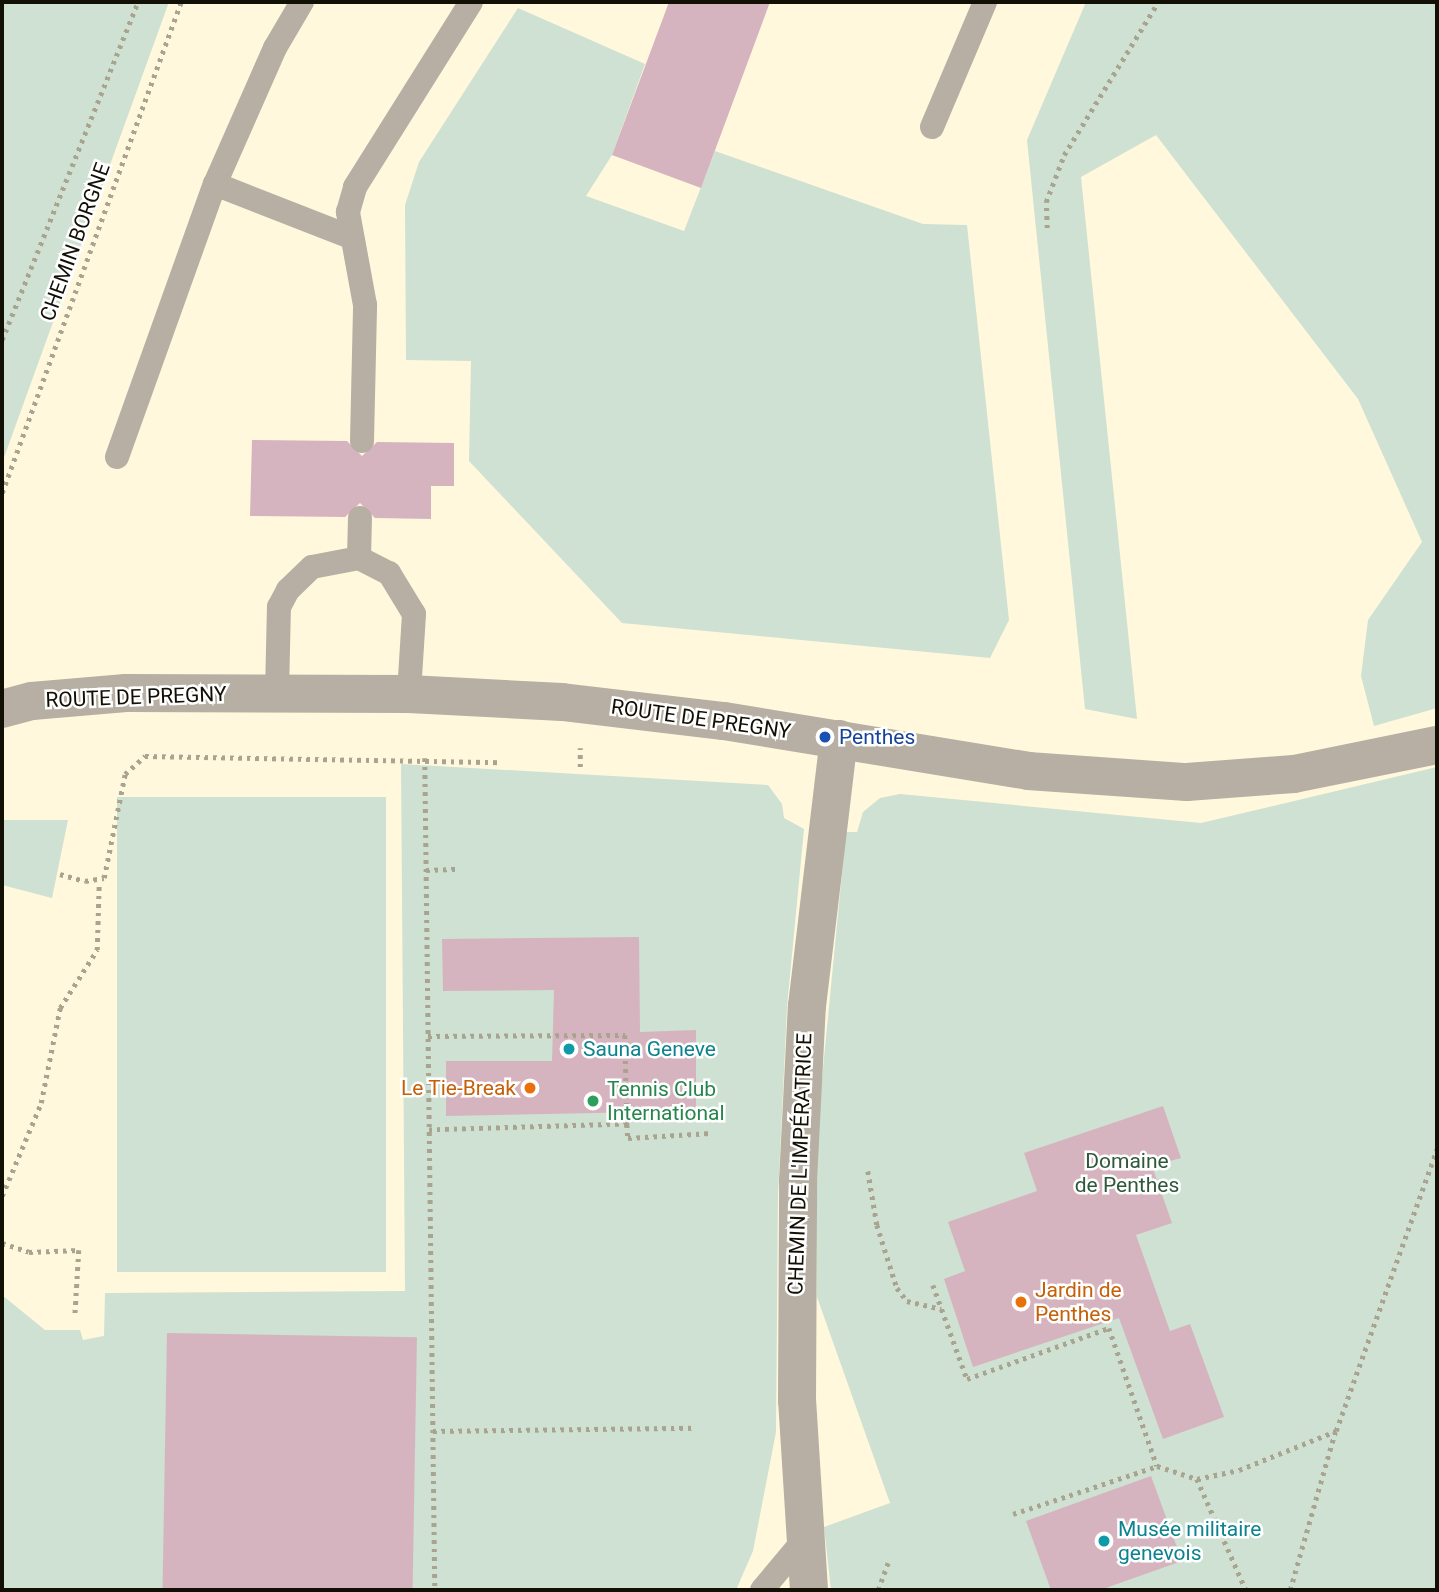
<!DOCTYPE html>
<html>
<head>
<meta charset="utf-8">
<style>
	body { margin:0 }
	#map { position:relative; width:1439px; height:1592px; overflow:hidden; background:#fff8dd; font-family:Roboto,sans-serif }
	div>[style] { position:absolute }
	.green>* { inset:0; background:#cee1d2; transform-origin:0 0 }
	.building>* { inset:0; background:#d6b4bf; transform-origin:0 0 }
	.path>* { height:4.5px; margin-top:-2.25px; transform-origin:0; background:repeating-linear-gradient(90deg,#a9a48f 0 3.5px,transparent 0 8.5px) }
	.service>* { height:24px; margin:-12px; padding:0 12px; transform-origin:12px; border-radius:12px; background:#b7afa3 }
	.minor>* { height:38px; margin:-19px; padding:0 19px; transform-origin:19px; border-radius:19px; background:#b7afa3 }
	.tertiary>* { height:38px; margin:-19px; padding:0 19px; transform-origin:19px; border-radius:19px; background:#b7afa3 }
	.dots>* { width:19px; height:19px; translate:-50% -50%; box-sizing:border-box; border:4px solid #fff; border-radius:50% }
	span { translate:-50% -50%; white-space:nowrap; text-align:center; line-height:1.15; -webkit-text-stroke:5px #fff; paint-order:stroke }
	.street-label { font-size:21px; color:#120f05 }
	.transit-label { font-size:21px; color:#164399 }
	.left { translate:0 -50%; text-align:left }
	.culture-label { font-size:21px; color:#0d838f }
	.food-label { font-size:21px; color:#c56008 }
	.right { translate:-100% -50%; text-align:right }
	.leisure-label { font-size:21px; color:#27864d }
	.park-label { font-size:21px; color:#2d593a }
	.frame { position:absolute; inset:0; border:4px solid #120f05; pointer-events:none }
</style>
</head>
<body>
<div id="map">
	<div class="green">
		<i style="clip-path:polygon(2px 2px,169px 2px,2px 463px)"></i>
		<i style="clip-path:polygon(1086px 2px,1437px 2px,1437px 708px,1374px 726px,1361px 676px,1368px 620px,1422px 542px,1358px 399px,1156px 135px,1081px 177px,1137px 719px,1085px 709px,1027px 140px)"></i>
		<i style="clip-path:polygon(518px 8px,645px 64px,612px 155px,586px 196px,684px 231px,715px 151px,923px 224px,967px 225px,1009px 620px,990px 658px,622px 623px,469px 461px,471px 361px,406px 360px,405px 205px,419px 162px)"></i>
		<i style="clip-path:polygon(401px 764px,768px 785px,782px 804px,784px 818px,804px 829px,787px 1007px,778px 1196px,776px 1432px,753px 1551px,736px 1590px,2px 1590px,2px 1295px,45px 1330px,80px 1330px,83px 1340px,104px 1336px,105px 1293px,405px 1291px)"></i>
		<i style="clip-path:polygon(1437px 767px,1437px 1590px,831px 1590px,824px 1527px,890px 1503px,817px 1297px,817px 1130px,846px 832px,857px 832px,863px 812px,880px 798px,900px 794px,1201px 823px)"></i>
		<i style="left:386px;top:797px;width:475px;height:269px;rotate:90deg"></i>
		<i style="clip-path:polygon(2px 820px,68px 820px,52px 898px,2px 885px)"></i>
	</div>
	<div class="building">
		<i style="clip-path:polygon(669px 2px,770px 2px,701px 188px,612px 155px)"></i>
		<i style="clip-path:polygon(252px 440px,347px 441px,362px 456px,377px 442px,454px 443px,454px 486px,431px 486px,431px 519px,375px 518px,360px 503px,345px 517px,250px 516px)"></i>
		<i style="clip-path:polygon(639px 937px,640px 1032px,696px 1030px,696px 1111px,446px 1116px,446px 1061px,552px 1061px,554px 990px,443px 991px,442px 939px)"></i>
		<i style="clip-path:polygon(1163px 1106px,1181px 1158px,1152px 1166px,1172px 1223px,1136px 1235px,1170px 1331px,1190px 1324px,1224px 1417px,1163px 1439px,1119px 1318px,973px 1367px,944px 1279px,965px 1271px,948px 1222px,1037px 1191px,1024px 1153px)"></i>
		<i style="left:167px;top:1333px;width:250px;height:257px;rotate:1deg"></i>
		<i style="clip-path:polygon(1151px 1476px,1182px 1561px,1100px 1590px,1051px 1590px,1026px 1521px)"></i>
	</div>
	<div class="path">
		<i style="left:1047px;top:228px;width:26px;rotate:-92deg"></i>
		<i style="left:1046px;top:202px;width:50px;rotate:-69deg"></i>
		<i style="left:1064px;top:155px;width:180px;rotate:-58.4deg"></i>
		<i style="left:2px;top:340px;width:364px;rotate:-68.1deg"></i>
		<i style="left:2px;top:493px;width:523px;rotate:-69.97deg"></i>
		<i style="left:425px;top:758px;width:832px;rotate:89.31deg"></i>
		<i style="left:580px;top:767px;width:19px;rotate:-90deg"></i>
		<i style="left:426px;top:870px;width:34px;rotate:-2deg"></i>
		<i style="left:60px;top:874px;width:26px;rotate:16deg"></i>
		<i style="left:85px;top:881px;width:19px;rotate:-9deg"></i>
		<i style="left:104px;top:878px;width:106px;rotate:-78.6deg"></i>
		<i style="left:125px;top:774px;width:27px;rotate:-42deg"></i>
		<i style="left:145px;top:756px;width:357px;rotate:1deg"></i>
		<i style="left:428px;top:1036px;width:197px;rotate:-0.3deg"></i>
		<i style="left:625px;top:1035px;width:89px;rotate:88.7deg"></i>
		<i style="left:627px;top:1124px;width:198px;rotate:178.3deg"></i>
		<i style="left:627px;top:1124px;width:14px;rotate:86deg"></i>
		<i style="left:628px;top:1138px;width:83px;rotate:-3.4deg"></i>
		<i style="left:868px;top:1171px;width:55px;rotate:80.5deg"></i>
		<i style="left:877px;top:1225px;width:66px;rotate:72.4deg"></i>
		<i style="left:897px;top:1288px;width:16px;rotate:52deg"></i>
		<i style="left:907px;top:1301px;width:35px;rotate:13deg"></i>
		<i style="left:2px;top:1196px;width:101px;rotate:-67.2deg"></i>
		<i style="left:41px;top:1103px;width:97px;rotate:-78.7deg"></i>
		<i style="left:60px;top:1008px;width:69px;rotate:-57.5deg"></i>
		<i style="left:97px;top:950px;width:68px;rotate:-88.3deg"></i>
		<i style="left:2px;top:1243px;width:28px;rotate:18deg"></i>
		<i style="left:29px;top:1252px;width:50px;rotate:-2.3deg"></i>
		<i style="left:79px;top:1250px;width:67px;rotate:93.4deg"></i>
		<i style="left:933px;top:1285px;width:100px;rotate:70.1deg"></i>
		<i style="left:967px;top:1379px;width:151px;rotate:-19.8deg"></i>
		<i style="left:1109px;top:1328px;width:146px;rotate:70.8deg"></i>
		<i style="left:433px;top:1431px;width:262px;rotate:-0.7deg"></i>
		<i style="left:1197px;top:1479px;width:121px;rotate:66.2deg"></i>
		<i style="left:1013px;top:1514px;width:152px;rotate:-18.4deg"></i>
		<i style="left:1157px;top:1466px;width:42px;rotate:18deg"></i>
		<i style="left:1197px;top:1479px;width:43px;rotate:-12.1deg"></i>
		<i style="left:1239px;top:1470px;width:105px;rotate:-21.9deg"></i>
		<i style="left:1336px;top:1431px;width:300px;rotate:-70.3deg"></i>
		<i style="left:878px;top:1590px;width:29px;rotate:-70deg"></i>
		<i style="left:1290px;top:1590px;width:164px;rotate:-74.1deg"></i>
	</div>
	<div class="service">
		<i style="left:932px;top:127px;width:136px;rotate:-67deg"></i>
		<i style="left:215px;top:184px;width:143px;rotate:21.4deg"></i>
		<i style="left:362px;top:441px;width:136px;rotate:-88.7deg"></i>
		<i style="left:365px;top:305px;width:95px;rotate:-100.4deg"></i>
		<i style="left:348px;top:212px;width:26px;rotate:-74deg"></i>
		<i style="left:355px;top:187px;width:218px;rotate:-57.9deg"></i>
		<i style="left:117px;top:457px;width:290px;rotate:-70.3deg"></i>
		<i style="left:215px;top:184px;width:149px;rotate:-66.2deg"></i>
		<i style="left:275px;top:48px;width:53px;rotate:-59.6deg"></i>
		<i style="left:359px;top:558px;width:40px;rotate:-88.6deg"></i>
		<i style="left:277px;top:693px;width:86px;rotate:-88.7deg"></i>
		<i style="left:279px;top:607px;width:19px;rotate:-62deg"></i>
		<i style="left:288px;top:590px;width:33px;rotate:-44deg"></i>
		<i style="left:312px;top:567px;width:48px;rotate:-10.8deg"></i>
		<i style="left:359px;top:558px;width:34px;rotate:27deg"></i>
		<i style="left:389px;top:573px;width:48px;rotate:58.6deg"></i>
		<i style="left:414px;top:614px;width:80px;rotate:93.6deg"></i>
		<i style="left:762px;top:1590px;width:64px;rotate:-50.1deg"></i>
	</div>
	<div class="minor">
		<i style="left:809px;top:1590px;width:190px;rotate:-93.6deg"></i>
		<i style="left:797px;top:1400px;width:219px;rotate:-89.7deg"></i>
		<i style="left:798px;top:1181px;width:175px;rotate:-87.1deg"></i>
		<i style="left:807px;top:1006px;width:269px;rotate:-83.2deg"></i>
	</div>
	<div class="tertiary">
		<i style="left:2px;top:709px;width:31px;rotate:-15deg"></i>
		<i style="left:32px;top:701px;width:94px;rotate:-4.9deg"></i>
		<i style="left:126px;top:693px;width:283px;rotate:0.2deg"></i>
		<i style="left:409px;top:694px;width:153px;rotate:3deg"></i>
		<i style="left:562px;top:702px;width:163px;rotate:6.7deg"></i>
		<i style="left:724px;top:721px;width:308px;rotate:9.3deg"></i>
		<i style="left:1028px;top:771px;width:159px;rotate:4deg"></i>
		<i style="left:1187px;top:782px;width:107px;rotate:-4.3deg"></i>
		<i style="left:1294px;top:774px;width:146px;rotate:-11.5deg"></i>
	</div>
	<div class="dots">
		<i style="left:825px;top:737px;background:#1a4fb4"></i>
		<i style="left:569px;top:1049px;background:#0f9aa8"></i>
		<i style="left:530px;top:1088px;background:#e8710a"></i>
		<i style="left:593px;top:1101px;background:#2e9e5b"></i>
		<i style="left:1021px;top:1302px;background:#e8710a"></i>
		<i style="left:1104px;top:1541px;background:#0f9aa8"></i>
	</div>
	<div class="street-label">
		<span style="left:75px;top:242px;rotate:-70deg">CHEMIN BORGNE</span>
		<span style="left:136px;top:697px;rotate:-2deg">ROUTE DE PREGNY</span>
		<span style="left:701px;top:719px;rotate:8deg">ROUTE DE PREGNY</span>
		<span style="left:800px;top:1164px;rotate:-88deg">CHEMIN DE L'IMPÉRATRICE</span>
	</div>
	<div class="transit-label">
		<span class="left" style="left:839px;top:737px">Penthes</span>
	</div>
	<div class="culture-label">
		<span class="left" style="left:583px;top:1049px">Sauna Geneve</span>
		<span class="left" style="left:1118px;top:1541px">Musée militaire<br>genevois</span>
	</div>
	<div class="food-label">
		<span class="right" style="left:516px;top:1088px">Le Tie-Break</span>
		<span class="left" style="left:1035px;top:1302px">Jardin de<br>Penthes</span>
	</div>
	<div class="leisure-label">
		<span class="left" style="left:607px;top:1101px">Tennis Club<br>International</span>
	</div>
	<div class="park-label">
		<span style="left:1127px;top:1173px">Domaine<br>de Penthes</span>
	</div>
	<div class="frame"></div>
</div>
</body>
</html>
